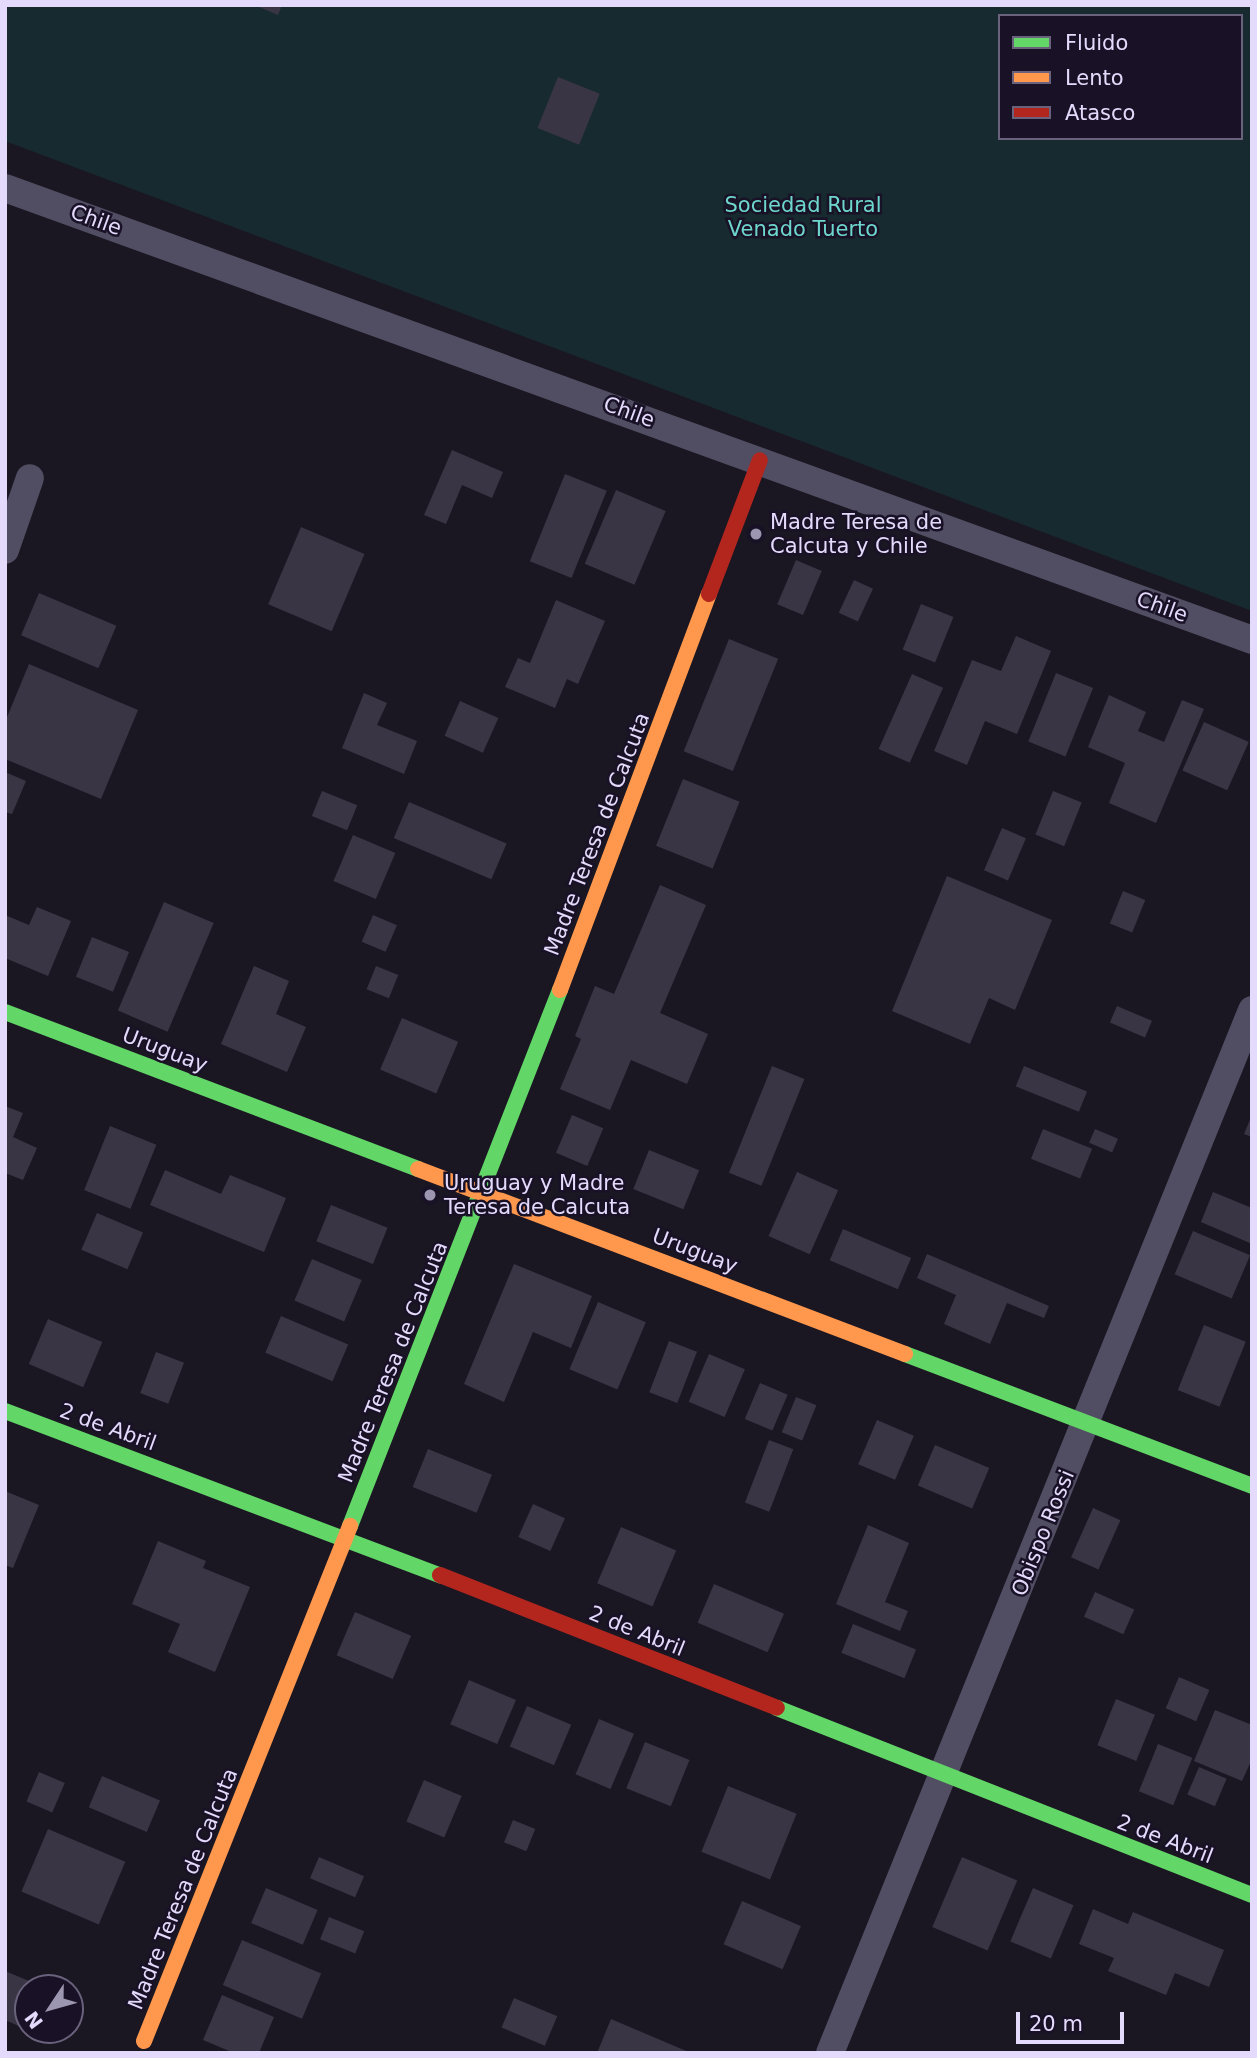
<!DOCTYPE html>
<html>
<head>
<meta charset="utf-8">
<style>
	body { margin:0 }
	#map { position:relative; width:1257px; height:2058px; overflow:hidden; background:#1a1722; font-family:"DejaVu Sans",sans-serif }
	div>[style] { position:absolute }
	.green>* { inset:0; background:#172a2f }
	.building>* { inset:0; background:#3a3544; transform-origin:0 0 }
	.street>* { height:28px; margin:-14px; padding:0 14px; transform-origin:14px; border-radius:14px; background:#514d62 }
	.fast>* { height:16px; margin:-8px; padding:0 8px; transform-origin:8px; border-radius:8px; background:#63d668 }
	.slow>* { height:16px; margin:-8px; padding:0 8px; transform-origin:8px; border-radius:8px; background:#ff974d }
	.jam>* { height:16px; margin:-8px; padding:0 8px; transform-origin:8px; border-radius:8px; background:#b3261e }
	.dots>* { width:19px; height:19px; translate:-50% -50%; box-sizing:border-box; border:4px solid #191227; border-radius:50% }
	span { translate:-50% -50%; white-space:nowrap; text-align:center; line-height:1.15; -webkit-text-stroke:5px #191227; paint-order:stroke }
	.park-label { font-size:21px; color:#6dd7cd }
	.street-label { font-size:21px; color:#e4dbfc }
	.poi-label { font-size:21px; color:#e4dbfc }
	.left { translate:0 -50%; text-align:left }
	.frame { position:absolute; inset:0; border:7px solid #e4dbfc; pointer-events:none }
	.legend { position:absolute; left:998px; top:14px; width:245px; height:126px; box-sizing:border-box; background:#191227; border:2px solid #6a627c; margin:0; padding:9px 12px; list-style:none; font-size:21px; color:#e4dbfc }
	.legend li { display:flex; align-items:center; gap:14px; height:35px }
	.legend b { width:35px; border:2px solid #6a627c }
	.north { position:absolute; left:14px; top:1974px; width:70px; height:70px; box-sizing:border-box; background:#191227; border:2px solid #6a627c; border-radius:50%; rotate:234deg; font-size:19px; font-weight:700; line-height:28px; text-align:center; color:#e4dbfc }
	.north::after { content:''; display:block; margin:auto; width:24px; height:32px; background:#9d96b0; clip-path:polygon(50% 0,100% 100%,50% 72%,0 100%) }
	.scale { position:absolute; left:1016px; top:2012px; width:108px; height:32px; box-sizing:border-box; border:4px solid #e4dbfc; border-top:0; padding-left:9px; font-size:21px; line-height:24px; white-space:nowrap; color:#e4dbfc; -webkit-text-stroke:5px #191227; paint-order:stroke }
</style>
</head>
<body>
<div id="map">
	<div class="green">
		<i style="clip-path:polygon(evenodd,5px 5px,1252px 5px,1252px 611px,5px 141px,5px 5px,1000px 16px,1241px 16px,1241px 138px,1000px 138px,1000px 16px)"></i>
	</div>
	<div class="building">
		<i style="clip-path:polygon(254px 5px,282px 5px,278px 15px)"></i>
		<i style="left:558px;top:77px;width:45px;height:55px;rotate:22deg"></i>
		<i style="clip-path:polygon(452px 450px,503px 472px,492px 498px,462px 485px,446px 524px,424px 515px)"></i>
		<i style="left:565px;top:474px;width:45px;height:94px;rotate:22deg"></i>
		<i style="left:616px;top:490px;width:54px;height:80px;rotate:23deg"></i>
		<i style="left:301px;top:527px;width:69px;height:84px;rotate:23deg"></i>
		<i style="left:796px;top:560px;width:28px;height:48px;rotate:23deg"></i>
		<i style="left:854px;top:580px;width:21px;height:36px;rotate:25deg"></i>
		<i style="left:39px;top:593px;width:84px;height:46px;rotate:23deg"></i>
		<i style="clip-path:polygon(556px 600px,605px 621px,578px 684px,567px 679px,555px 708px,505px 687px,518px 658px,530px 663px)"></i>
		<i style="left:921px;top:604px;width:35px;height:49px;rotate:22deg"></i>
		<i style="clip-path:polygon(1016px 636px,1051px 651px,1017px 734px,985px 721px,967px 765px,934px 751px,972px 660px,1001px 671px)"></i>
		<i style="left:729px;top:639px;width:53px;height:121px;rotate:22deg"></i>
		<i style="clip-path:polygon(29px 664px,138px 710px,101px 799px,5px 759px,5px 722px)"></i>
		<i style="left:1056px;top:673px;width:40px;height:74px;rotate:22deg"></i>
		<i style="left:912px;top:674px;width:34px;height:82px;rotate:24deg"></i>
		<i style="clip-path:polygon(364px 693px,387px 703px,377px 725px,417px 741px,404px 774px,342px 748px)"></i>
		<i style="clip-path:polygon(1109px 695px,1146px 712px,1138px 731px,1164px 742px,1182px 700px,1204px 709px,1156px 823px,1109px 803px,1125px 763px,1088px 747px)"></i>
		<i style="left:460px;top:701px;width:42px;height:38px;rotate:24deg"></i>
		<i style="left:1204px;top:722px;width:49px;height:53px;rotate:24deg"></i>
		<i style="clip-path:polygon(5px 772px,26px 781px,12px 814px,5px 812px)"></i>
		<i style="left:683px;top:779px;width:61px;height:72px;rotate:22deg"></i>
		<i style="left:322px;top:791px;width:38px;height:27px;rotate:22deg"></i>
		<i style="left:1053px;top:791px;width:31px;height:47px;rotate:22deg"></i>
		<i style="left:409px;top:802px;width:106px;height:39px;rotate:23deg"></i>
		<i style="left:1002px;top:828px;width:26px;height:46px;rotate:23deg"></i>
		<i style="left:353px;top:835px;width:46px;height:50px;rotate:23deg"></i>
		<i style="clip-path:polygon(947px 876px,1052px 920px,1015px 1010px,989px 998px,970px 1044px,892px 1011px)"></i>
		<i style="clip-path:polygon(660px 885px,706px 905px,660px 1013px,708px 1034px,687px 1084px,631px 1060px,610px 1110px,560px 1089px,581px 1039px,575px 1036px,595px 986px,614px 994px)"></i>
		<i style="left:1123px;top:891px;width:24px;height:35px;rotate:22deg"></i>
		<i style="left:164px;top:902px;width:54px;height:118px;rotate:23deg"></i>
		<i style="clip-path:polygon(37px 907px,71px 921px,48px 976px,5px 958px,5px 915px,29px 925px)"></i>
		<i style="left:373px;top:915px;width:26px;height:29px;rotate:23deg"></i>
		<i style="left:92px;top:937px;width:40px;height:43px;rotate:22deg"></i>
		<i style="clip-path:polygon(254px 966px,289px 981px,276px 1014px,306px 1027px,287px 1072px,221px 1044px)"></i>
		<i style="left:376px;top:966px;width:24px;height:25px;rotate:22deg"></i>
		<i style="left:1117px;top:1006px;width:38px;height:18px;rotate:23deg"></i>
		<i style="left:402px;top:1018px;width:61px;height:56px;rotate:23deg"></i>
		<i style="left:772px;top:1066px;width:35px;height:115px;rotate:22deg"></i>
		<i style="left:1024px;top:1066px;width:68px;height:22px;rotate:22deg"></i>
		<i style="clip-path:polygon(5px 1106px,23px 1113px,13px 1137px,37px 1148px,23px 1180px,5px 1173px)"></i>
		<i style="left:572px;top:1115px;width:34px;height:41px;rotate:23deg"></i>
		<i style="clip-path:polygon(1252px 1115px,1252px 1137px,1244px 1134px)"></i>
		<i style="left:110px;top:1126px;width:50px;height:69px;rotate:22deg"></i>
		<i style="left:1043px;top:1129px;width:53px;height:32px;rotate:22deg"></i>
		<i style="left:1095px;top:1129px;width:25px;height:15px;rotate:23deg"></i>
		<i style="left:649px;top:1150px;width:54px;height:42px;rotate:22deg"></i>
		<i style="clip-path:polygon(165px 1170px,221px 1194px,230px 1175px,286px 1198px,264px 1252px,150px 1205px)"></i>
		<i style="left:797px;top:1172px;width:45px;height:70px;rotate:24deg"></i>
		<i style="clip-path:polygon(1213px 1192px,1252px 1208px,1252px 1244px,1201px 1222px)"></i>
		<i style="left:331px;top:1205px;width:61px;height:39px;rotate:22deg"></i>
		<i style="left:97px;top:1213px;width:50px;height:40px;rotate:23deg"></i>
		<i style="left:843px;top:1229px;width:74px;height:34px;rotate:23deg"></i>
		<i style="left:1193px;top:1231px;width:62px;height:47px;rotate:23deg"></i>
		<i style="clip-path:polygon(927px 1254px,1049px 1306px,1044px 1318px,1007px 1303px,990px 1344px,944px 1324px,956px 1295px,917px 1278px)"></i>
		<i style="left:312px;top:1259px;width:54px;height:45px;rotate:23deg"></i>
		<i style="clip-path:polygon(514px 1264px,592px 1296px,571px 1348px,533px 1332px,504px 1402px,464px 1384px)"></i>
		<i style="left:598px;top:1302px;width:52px;height:73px;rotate:23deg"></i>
		<i style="left:281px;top:1316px;width:73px;height:40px;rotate:23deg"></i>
		<i style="left:48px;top:1319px;width:59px;height:49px;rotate:23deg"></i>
		<i style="left:1204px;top:1325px;width:45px;height:70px;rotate:22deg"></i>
		<i style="left:669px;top:1341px;width:30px;height:55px;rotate:21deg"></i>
		<i style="left:156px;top:1352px;width:30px;height:44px;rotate:21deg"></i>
		<i style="left:709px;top:1354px;width:39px;height:52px;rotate:23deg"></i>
		<i style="left:760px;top:1383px;width:30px;height:39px;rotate:23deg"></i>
		<i style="left:796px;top:1397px;width:22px;height:38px;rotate:22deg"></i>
		<i style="left:877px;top:1420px;width:40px;height:48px;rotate:23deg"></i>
		<i style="left:769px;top:1440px;width:26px;height:67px;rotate:21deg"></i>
		<i style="left:935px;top:1445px;width:59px;height:44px;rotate:23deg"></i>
		<i style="left:428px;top:1449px;width:69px;height:41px;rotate:22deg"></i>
		<i style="clip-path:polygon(5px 1491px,39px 1505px,13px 1568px,5px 1565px)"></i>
		<i style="left:533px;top:1504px;width:35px;height:36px;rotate:24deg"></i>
		<i style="left:1093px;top:1508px;width:30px;height:54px;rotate:24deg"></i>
		<i style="clip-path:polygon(868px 1525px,909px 1543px,885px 1602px,908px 1611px,900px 1631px,836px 1604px)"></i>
		<i style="left:621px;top:1527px;width:60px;height:61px;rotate:23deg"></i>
		<i style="clip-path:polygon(158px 1541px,206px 1561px,203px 1568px,250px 1587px,215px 1672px,168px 1652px,180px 1624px,132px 1604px)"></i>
		<i style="left:714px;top:1584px;width:76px;height:42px;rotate:23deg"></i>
		<i style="left:1095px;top:1592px;width:43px;height:27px;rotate:24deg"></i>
		<i style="left:355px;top:1612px;width:61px;height:47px;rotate:23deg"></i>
		<i style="left:853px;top:1624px;width:68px;height:31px;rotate:22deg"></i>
		<i style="left:1179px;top:1677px;width:33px;height:34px;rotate:23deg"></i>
		<i style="left:469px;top:1680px;width:51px;height:48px;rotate:23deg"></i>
		<i style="left:1116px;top:1699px;width:42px;height:50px;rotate:22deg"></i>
		<i style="left:527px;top:1706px;width:48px;height:44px;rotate:23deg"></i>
		<i style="clip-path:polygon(1215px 1710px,1252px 1725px,1252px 1759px,1242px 1781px,1194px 1761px)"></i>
		<i style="left:599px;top:1719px;width:38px;height:60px;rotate:23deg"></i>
		<i style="left:645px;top:1742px;width:48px;height:50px;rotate:22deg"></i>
		<i style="left:1158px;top:1744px;width:37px;height:51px;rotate:22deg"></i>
		<i style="left:1199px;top:1767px;width:30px;height:30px;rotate:23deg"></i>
		<i style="left:39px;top:1772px;width:28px;height:32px;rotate:23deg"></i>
		<i style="left:102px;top:1776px;width:63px;height:34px;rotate:23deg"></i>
		<i style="left:424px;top:1780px;width:41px;height:45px;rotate:23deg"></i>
		<i style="left:728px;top:1786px;width:74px;height:71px;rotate:22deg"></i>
		<i style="left:513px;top:1820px;width:24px;height:24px;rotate:22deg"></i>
		<i style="left:48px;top:1829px;width:84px;height:68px;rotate:23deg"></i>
		<i style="left:319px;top:1857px;width:49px;height:23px;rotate:23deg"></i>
		<i style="left:962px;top:1857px;width:60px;height:76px;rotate:23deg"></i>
		<i style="left:266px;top:1888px;width:56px;height:38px;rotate:23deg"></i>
		<i style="left:1033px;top:1888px;width:44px;height:58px;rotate:23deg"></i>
		<i style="left:742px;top:1901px;width:64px;height:47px;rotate:23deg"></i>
		<i style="clip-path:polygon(1093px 1909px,1128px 1924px,1133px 1912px,1224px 1950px,1209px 1987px,1175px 1973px,1166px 1995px,1108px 1971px,1114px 1958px,1079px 1944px)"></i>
		<i style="left:329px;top:1917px;width:38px;height:24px;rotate:22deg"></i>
		<i style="left:242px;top:1940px;width:86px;height:49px;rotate:23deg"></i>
		<i style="clip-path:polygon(5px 1971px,46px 1988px,28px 1988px,28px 2030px,5px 2020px)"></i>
		<i style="clip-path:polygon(222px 1995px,274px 2017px,259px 2053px,234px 2053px,203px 2040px)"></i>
		<i style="left:514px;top:1998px;width:47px;height:32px;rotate:23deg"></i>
		<i style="clip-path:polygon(611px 2019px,691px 2053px,597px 2053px)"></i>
		<i style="clip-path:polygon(29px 2030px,64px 2030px,59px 2042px)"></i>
	</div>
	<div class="street">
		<i style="left:5px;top:188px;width:1326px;rotate:19.92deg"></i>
		<i style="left:5px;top:550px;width:76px;rotate:-70.9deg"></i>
		<i style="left:830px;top:2053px;width:1125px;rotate:-67.97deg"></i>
	</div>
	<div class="fast">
		<i style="left:5px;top:1012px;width:442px;rotate:20.8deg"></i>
		<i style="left:905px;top:1354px;width:371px;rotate:20.8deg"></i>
		<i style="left:5px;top:1411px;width:465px;rotate:20.7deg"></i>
		<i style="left:350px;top:1526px;width:576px;rotate:-68.61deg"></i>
		<i style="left:777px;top:1708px;width:510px;rotate:21.49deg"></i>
	</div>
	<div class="slow">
		<i style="left:560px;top:990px;width:423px;rotate:-69.4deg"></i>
		<i style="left:418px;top:1169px;width:521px;rotate:20.8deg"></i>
		<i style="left:144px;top:2041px;width:555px;rotate:-68.2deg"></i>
	</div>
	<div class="jam">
		<i style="left:709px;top:594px;width:143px;rotate:-69.2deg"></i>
		<i style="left:440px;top:1575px;width:362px;rotate:21.5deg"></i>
	</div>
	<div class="dots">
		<i style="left:756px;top:534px;background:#9d96b0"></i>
		<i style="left:430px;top:1195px;background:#9d96b0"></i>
	</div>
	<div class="park-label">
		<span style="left:803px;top:217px">Sociedad Rural<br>Venado Tuerto</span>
	</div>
	<div class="street-label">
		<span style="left:96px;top:220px;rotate:20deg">Chile</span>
		<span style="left:629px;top:412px;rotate:20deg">Chile</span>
		<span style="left:1162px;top:607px;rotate:20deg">Chile</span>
		<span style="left:597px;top:834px;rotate:-69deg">Madre Teresa de Calcuta</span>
		<span style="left:165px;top:1050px;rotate:21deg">Uruguay</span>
		<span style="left:695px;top:1251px;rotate:21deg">Uruguay</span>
		<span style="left:393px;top:1362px;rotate:-68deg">Madre Teresa de Calcuta</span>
		<span style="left:108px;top:1427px;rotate:20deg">2 de Abril</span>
		<span style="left:1043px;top:1533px;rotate:-68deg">Obispo Rossi</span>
		<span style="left:637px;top:1631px;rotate:22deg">2 de Abril</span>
		<span style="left:1165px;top:1839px;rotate:21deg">2 de Abril</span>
		<span style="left:183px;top:1889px;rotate:-68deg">Madre Teresa de Calcuta</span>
	</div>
	<div class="poi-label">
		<span class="left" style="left:770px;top:534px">Madre Teresa de<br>Calcuta y Chile</span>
		<span class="left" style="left:444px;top:1195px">Uruguay y Madre<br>Teresa de Calcuta</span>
	</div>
	<div class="frame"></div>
	<ul class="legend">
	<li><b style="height:9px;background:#63d668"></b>Fluido</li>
	<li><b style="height:9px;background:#ff974d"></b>Lento</li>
	<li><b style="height:9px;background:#b3261e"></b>Atasco</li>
	</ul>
	<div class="north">N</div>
	<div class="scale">20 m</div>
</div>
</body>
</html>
